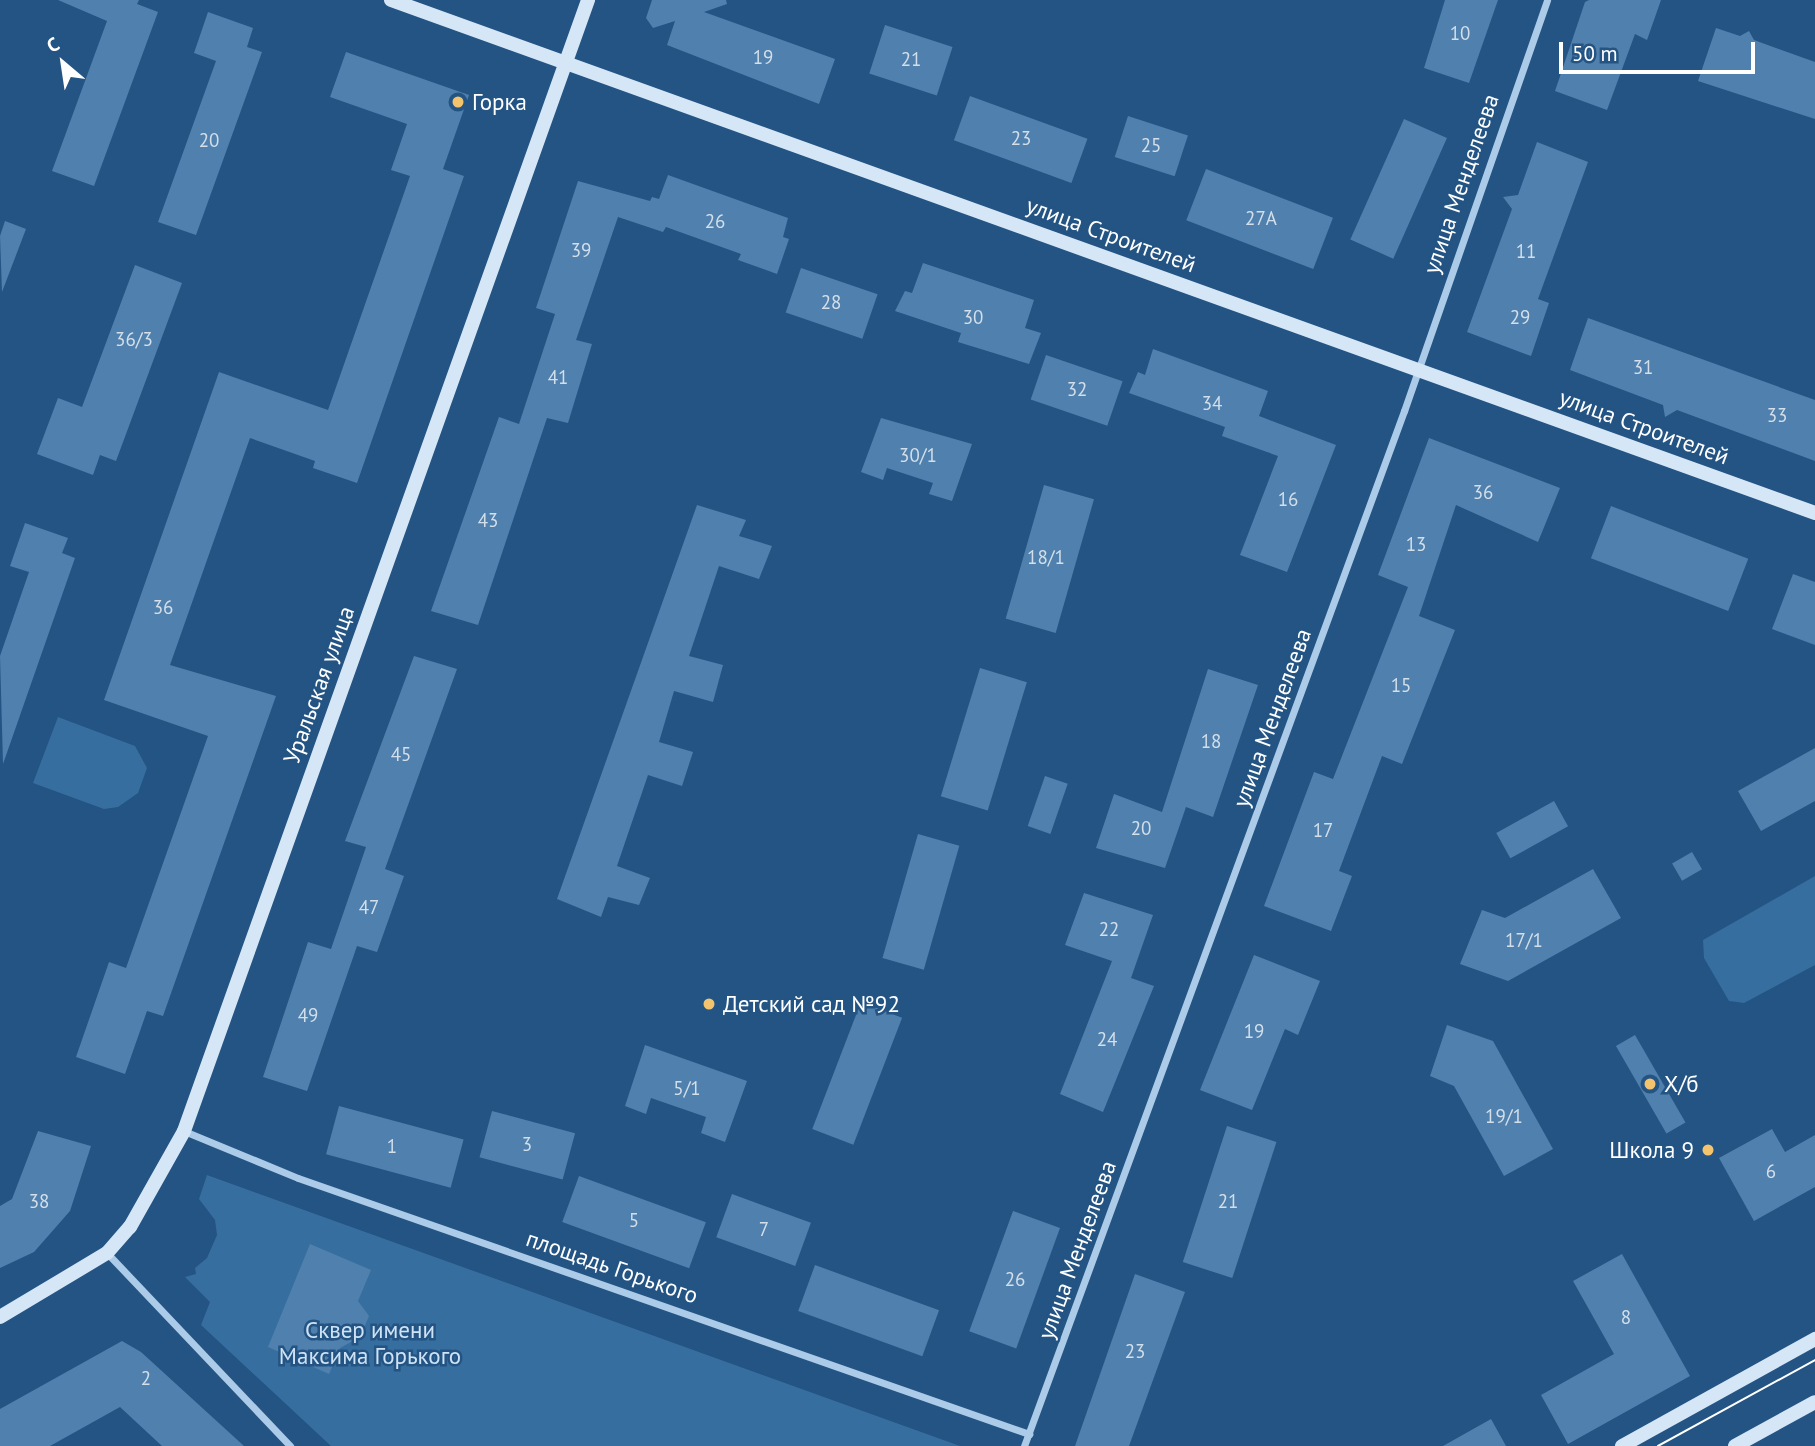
<!DOCTYPE html>
<html>
<head>
<meta charset="utf-8">
<style>
	body { margin:0 }
	#map { position:relative; width:1815px; height:1446px; overflow:hidden; background:#235483; font-family:"PT Sans",sans-serif }
	div>[style] { position:absolute }
	.green>* { inset:0; background:#376ea0 }
	.building>* { inset:0; background:#5080ad; transform-origin:0 0 }
	.street>* { height:7px; margin:-3.5px; padding:0 3.5px; transform-origin:3.5px; border-radius:3.5px; background:#abcbe8 }
	.secondary>* { height:14px; margin:-7px; padding:0 7px; transform-origin:7px; border-radius:7px; background:#d5e6f7 }
	.tram>* { height:2px; margin:-1px; padding:0 1px; transform-origin:1px; border-radius:1px; background:#fff }
	.dots>* { width:19px; height:19px; translate:-50% -50%; box-sizing:border-box; border:4px solid #235483; border-radius:50% }
	span { translate:-50% -50%; white-space:nowrap; text-align:center; line-height:1.15; -webkit-text-stroke:5px #235483; paint-order:stroke }
	.number-label { font-size:19px; color:#d3dfea }
	.number-label span { -webkit-text-stroke-width:0 }
	.poi-label { font-size:23px; color:#fff }
	.left { translate:0 -50%; text-align:left }
	.right { translate:-100% -50%; text-align:right }
	.street-label { font-size:23px; color:#fff }
	.park-label { font-size:23px; color:#cfe3f6 }
	.north { position:absolute; left:28px; top:28px; width:70px; height:70px; -webkit-text-stroke:5px #235483; paint-order:stroke; rotate:331deg; font-size:19px; font-weight:700; line-height:28px; text-align:center; color:#fff }
	.north::after { content:''; display:block; margin:auto; width:24px; height:32px; background:#fff; clip-path:polygon(50% 0,100% 100%,50% 72%,0 100%) }
	.scale { position:absolute; left:1559px; top:42px; width:196px; height:32px; box-sizing:border-box; border:4px solid #fff; border-top:0; padding-left:9px; font-size:21px; line-height:24px; white-space:nowrap; color:#fff; -webkit-text-stroke:5px #235483; paint-order:stroke }
</style>
</head>
<body>
<div id="map">
	<div class="green">
		<i style="clip-path:polygon(58px 717px,135px 746px,147px 768px,138px 793px,118px 807px,104px 809px,33px 783px)"></i>
		<i style="clip-path:polygon(1815px 876px,1815px 965px,1744px 1003px,1729px 1001px,1704px 958px,1703px 940px)"></i>
		<i style="clip-path:polygon(207px 1175px,960px 1446px,331px 1446px,201px 1325px,210px 1302px,185px 1277px,196px 1274px,195px 1268px,207px 1258px,217px 1235px,215px 1220px,199px 1199px)"></i>
	</div>
	<div class="building">
		<i style="clip-path:polygon(58px 0,139px 0,137px 4px,158px 12px,94px 186px,52px 171px,107px 21px)"></i>
		<i style="clip-path:polygon(652px 0,726px 0,727px 4px,704px 12px,835px 59px,819px 104px,667px 45px,675px 21px,653px 28px,646px 18px)"></i>
		<i style="clip-path:polygon(1445px 0,1498px 0,1469px 83px,1424px 68px)"></i>
		<i style="clip-path:polygon(1589px 0,1661px 0,1647px 40px,1635px 34px,1607px 110px,1555px 91px,1585px 2px)"></i>
		<i style="clip-path:polygon(208px 12px,253px 28px,247px 47px,262px 52px,196px 235px,158px 222px,216px 61px,194px 53px)"></i>
		<i style="left:885px;top:25px;width:71px;height:51px;rotate:18deg"></i>
		<i style="clip-path:polygon(1716px 28px,1740px 36px,1749px 31px,1754px 40px,1815px 62px,1815px 119px,1698px 81px)"></i>
		<i style="clip-path:polygon(346px 52px,469px 95px,443px 169px,464px 176px,357px 483px,313px 468px,315px 461px,250px 438px,170px 665px,276px 696px,163px 1016px,147px 1011px,125px 1074px,76px 1057px,109px 962px,126px 968px,208px 736px,104px 700px,219px 372px,328px 410px,410px 176px,391px 170px,407px 124px,330px 97px)"></i>
		<i style="left:970px;top:96px;width:125px;height:47px;rotate:20deg"></i>
		<i style="left:1128px;top:116px;width:63px;height:43px;rotate:18deg"></i>
		<i style="left:1404px;top:119px;width:47px;height:132px;rotate:24deg"></i>
		<i style="clip-path:polygon(1537px 142px,1588px 162px,1538px 299px,1549px 303px,1531px 356px,1467px 332px,1512px 209px,1503px 197px,1518px 195px)"></i>
		<i style="left:1206px;top:169px;width:136px;height:55px;rotate:21deg"></i>
		<i style="clip-path:polygon(668px 175px,788px 218px,783px 237px,789px 239px,777px 274px,738px 260px,741px 254px,666px 227px,663px 232px,618px 217px,576px 340px,592px 344px,568px 423px,547px 418px,478px 625px,431px 611px,499px 417px,519px 424px,555px 314px,536px 308px,578px 181px,650px 201px,652px 197px,659px 199px)"></i>
		<i style="clip-path:polygon(5px 221px,26px 229px,2px 292px,0 236px)"></i>
		<i style="clip-path:polygon(923px 263px,1034px 300px,1025px 328px,1041px 333px,1029px 364px,958px 342px,961px 333px,895px 311px,905px 291px,912px 293px)"></i>
		<i style="clip-path:polygon(135px 265px,182px 283px,116px 461px,100px 455px,93px 475px,37px 454px,58px 398px,82px 407px)"></i>
		<i style="left:801px;top:268px;width:81px;height:47px;rotate:19deg"></i>
		<i style="clip-path:polygon(1588px 318px,1815px 400px,1815px 461px,1677px 410px,1665px 417px,1663px 405px,1570px 370px)"></i>
		<i style="clip-path:polygon(1153px 349px,1268px 391px,1259px 416px,1336px 445px,1287px 572px,1240px 555px,1278px 456px,1222px 436px,1225px 427px,1129px 393px,1138px 372px,1145px 375px)"></i>
		<i style="left:1046px;top:355px;width:81px;height:47px;rotate:19deg"></i>
		<i style="clip-path:polygon(881px 418px,972px 444px,952px 501px,929px 494px,933px 483px,887px 468px,883px 480px,861px 472px)"></i>
		<i style="clip-path:polygon(1429px 438px,1560px 488px,1538px 542px,1456px 505px,1419px 616px,1455px 630px,1402px 764px,1382px 756px,1339px 871px,1352px 876px,1331px 931px,1264px 906px,1314px 772px,1333px 779px,1408px 587px,1378px 575px)"></i>
		<i style="left:1044px;top:485px;width:52px;height:139px;rotate:16deg"></i>
		<i style="clip-path:polygon(697px 505px,746px 520px,739px 536px,772px 546px,759px 579px,719px 566px,689px 656px,723px 665px,713px 702px,674px 691px,659px 742px,693px 752px,682px 786px,648px 775px,617px 866px,650px 878px,639px 905px,608px 897px,601px 917px,557px 899px)"></i>
		<i style="left:1611px;top:506px;width:147px;height:56px;rotate:21deg"></i>
		<i style="clip-path:polygon(25px 523px,68px 538px,62px 553px,75px 558px,3px 764px,0 656px,29px 572px,10px 566px)"></i>
		<i style="clip-path:polygon(1793px 574px,1815px 582px,1815px 645px,1772px 629px)"></i>
		<i style="clip-path:polygon(414px 656px,457px 669px,385px 869px,404px 876px,377px 952px,357px 946px,307px 1091px,263px 1077px,308px 942px,331px 949px,366px 847px,345px 841px)"></i>
		<i style="left:980px;top:668px;width:49px;height:134px;rotate:17deg"></i>
		<i style="clip-path:polygon(1208px 669px,1258px 685px,1213px 817px,1186px 807px,1165px 868px,1096px 848px,1114px 794px,1162px 812px)"></i>
		<i style="clip-path:polygon(1815px 748px,1815px 801px,1761px 831px,1738px 791px)"></i>
		<i style="left:1045px;top:776px;width:24px;height:53px;rotate:19deg"></i>
		<i style="left:1554px;top:801px;width:29px;height:66px;rotate:61deg"></i>
		<i style="left:918px;top:834px;width:43px;height:129px;rotate:16deg"></i>
		<i style="left:1692px;top:852px;width:20px;height:23px;rotate:60deg"></i>
		<i style="clip-path:polygon(1593px 869px,1621px 918px,1508px 981px,1460px 964px,1482px 910px,1505px 918px)"></i>
		<i style="clip-path:polygon(1084px 893px,1153px 915px,1131px 978px,1154px 986px,1103px 1112px,1060px 1094px,1112px 961px,1065px 945px)"></i>
		<i style="clip-path:polygon(1254px 955px,1320px 981px,1298px 1035px,1285px 1029px,1252px 1110px,1200px 1090px)"></i>
		<i style="left:861px;top:1002px;width:44px;height:136px;rotate:21deg"></i>
		<i style="clip-path:polygon(1447px 1025px,1493px 1041px,1553px 1149px,1504px 1176px,1454px 1086px,1430px 1076px)"></i>
		<i style="left:1635px;top:1035px;width:101px;height:22px;rotate:60deg"></i>
		<i style="clip-path:polygon(645px 1045px,747px 1081px,725px 1142px,701px 1133px,706px 1117px,651px 1098px,646px 1114px,625px 1106px)"></i>
		<i style="left:339px;top:1106px;width:129px;height:50px;rotate:15deg"></i>
		<i style="left:492px;top:1111px;width:86px;height:48px;rotate:15deg"></i>
		<i style="left:1227px;top:1126px;width:52px;height:143px;rotate:18deg"></i>
		<i style="clip-path:polygon(1772px 1129px,1785px 1152px,1815px 1135px,1815px 1187px,1754px 1221px,1719px 1158px)"></i>
		<i style="clip-path:polygon(38px 1131px,91px 1146px,70px 1211px,34px 1252px,0 1268px,0 1206px,12px 1199px)"></i>
		<i style="left:579px;top:1176px;width:135px;height:49px;rotate:20deg"></i>
		<i style="left:732px;top:1194px;width:84px;height:46px;rotate:20deg"></i>
		<i style="left:1013px;top:1211px;width:50px;height:128px;rotate:20deg"></i>
		<i style="clip-path:polygon(310px 1244px,371px 1270px,358px 1301px,369px 1316px,360px 1337px,340px 1348px,329px 1374px,268px 1347px)"></i>
		<i style="clip-path:polygon(1622px 1254px,1690px 1376px,1568px 1444px,1541px 1395px,1614px 1354px,1573px 1281px)"></i>
		<i style="left:815px;top:1265px;width:132px;height:49px;rotate:20deg"></i>
		<i style="clip-path:polygon(1135px 1274px,1185px 1292px,1129px 1446px,1075px 1446px)"></i>
		<i style="clip-path:polygon(122px 1341px,141px 1352px,244px 1446px,162px 1446px,120px 1407px,50px 1446px,0 1446px,0 1409px)"></i>
		<i style="clip-path:polygon(1491px 1419px,1506px 1446px,1443px 1446px)"></i>
	</div>
	<div class="street">
		<i style="left:184px;top:1131px;width:123px;rotate:22.4deg"></i>
		<i style="left:298px;top:1178px;width:775px;rotate:19.3deg"></i>
		<i style="left:107px;top:1253px;width:266px;rotate:46.5deg"></i>
		<i style="left:1024px;top:1446px;width:1103px;rotate:-69.84deg"></i>
		<i style="left:1404px;top:411px;width:435px;rotate:-70.8deg"></i>
	</div>
	<div class="secondary">
		<i style="left:391px;top:0;width:1514px;rotate:19.81deg"></i>
		<i style="left:0;top:1317px;width:125px;rotate:-30.9deg"></i>
		<i style="left:107px;top:1253px;width:35px;rotate:-49deg"></i>
		<i style="left:130px;top:1227px;width:110px;rotate:-60.6deg"></i>
		<i style="left:184px;top:1131px;width:1201px;rotate:-70.34deg"></i>
		<i style="left:1622px;top:1446px;width:221px;rotate:-29deg"></i>
		<i style="left:1735px;top:1446px;width:91px;rotate:-28.8deg"></i>
	</div>
	<div class="tram">
		<i style="left:1658px;top:1446px;width:179px;rotate:-28.7deg"></i>
	</div>
	<div class="dots">
		<i style="left:458px;top:102px;background:#f4c36d"></i>
		<i style="left:709px;top:1004px;background:#f4c36d"></i>
		<i style="left:1650px;top:1084px;background:#f4c36d"></i>
		<i style="left:1708px;top:1150px;background:#f4c36d"></i>
	</div>
	<div class="number-label">
		<span style="left:1460px;top:34px">10</span>
		<span style="left:763px;top:58px">19</span>
		<span style="left:911px;top:60px">21</span>
		<span style="left:1021px;top:139px">23</span>
		<span style="left:209px;top:141px">20</span>
		<span style="left:1151px;top:146px">25</span>
		<span style="left:1261px;top:219px">27А</span>
		<span style="left:715px;top:222px">26</span>
		<span style="left:581px;top:251px">39</span>
		<span style="left:1526px;top:252px">11</span>
		<span style="left:831px;top:303px">28</span>
		<span style="left:973px;top:318px">30</span>
		<span style="left:1520px;top:318px">29</span>
		<span style="left:134px;top:340px">36/3</span>
		<span style="left:1643px;top:368px">31</span>
		<span style="left:558px;top:378px">41</span>
		<span style="left:1077px;top:390px">32</span>
		<span style="left:1212px;top:404px">34</span>
		<span style="left:1777px;top:416px">33</span>
		<span style="left:918px;top:456px">30/1</span>
		<span style="left:1483px;top:493px">36</span>
		<span style="left:1288px;top:500px">16</span>
		<span style="left:488px;top:521px">43</span>
		<span style="left:1416px;top:545px">13</span>
		<span style="left:1046px;top:558px">18/1</span>
		<span style="left:163px;top:608px">36</span>
		<span style="left:1401px;top:686px">15</span>
		<span style="left:1211px;top:742px">18</span>
		<span style="left:401px;top:755px">45</span>
		<span style="left:1141px;top:829px">20</span>
		<span style="left:1323px;top:831px">17</span>
		<span style="left:369px;top:908px">47</span>
		<span style="left:1109px;top:930px">22</span>
		<span style="left:1524px;top:941px">17/1</span>
		<span style="left:308px;top:1016px">49</span>
		<span style="left:1254px;top:1032px">19</span>
		<span style="left:1107px;top:1040px">24</span>
		<span style="left:687px;top:1089px">5/1</span>
		<span style="left:1504px;top:1117px">19/1</span>
		<span style="left:527px;top:1145px">3</span>
		<span style="left:392px;top:1147px">1</span>
		<span style="left:1771px;top:1172px">6</span>
		<span style="left:39px;top:1202px">38</span>
		<span style="left:1228px;top:1202px">21</span>
		<span style="left:634px;top:1221px">5</span>
		<span style="left:764px;top:1230px">7</span>
		<span style="left:1015px;top:1280px">26</span>
		<span style="left:1626px;top:1318px">8</span>
		<span style="left:1135px;top:1352px">23</span>
		<span style="left:146px;top:1379px">2</span>
	</div>
	<div class="poi-label">
		<span class="left" style="left:472px;top:102px">Горка</span>
		<span class="left" style="left:723px;top:1004px">Детский сад №92</span>
		<span class="left" style="left:1664px;top:1084px">Х/б</span>
		<span class="right" style="left:1694px;top:1150px">Школа 9</span>
	</div>
	<div class="street-label">
		<span style="left:1461px;top:184px;rotate:-71deg">улица Менделеева</span>
		<span style="left:1111px;top:235px;rotate:20deg">улица Строителей</span>
		<span style="left:1644px;top:427px;rotate:20deg">улица Строителей</span>
		<span style="left:319px;top:685px;rotate:-70deg">Уральская улица</span>
		<span style="left:1272px;top:718px;rotate:-70deg">улица Менделеева</span>
		<span style="left:1077px;top:1250px;rotate:-70deg">улица Менделеева</span>
		<span style="left:612px;top:1267px;rotate:19deg">площадь Горького</span>
	</div>
	<div class="park-label">
		<span style="left:370px;top:1343px">Сквер имени<br>Максима Горького</span>
	</div>
	<div class="north">С</div>
	<div class="scale">50 m</div>
</div>
</body>
</html>
